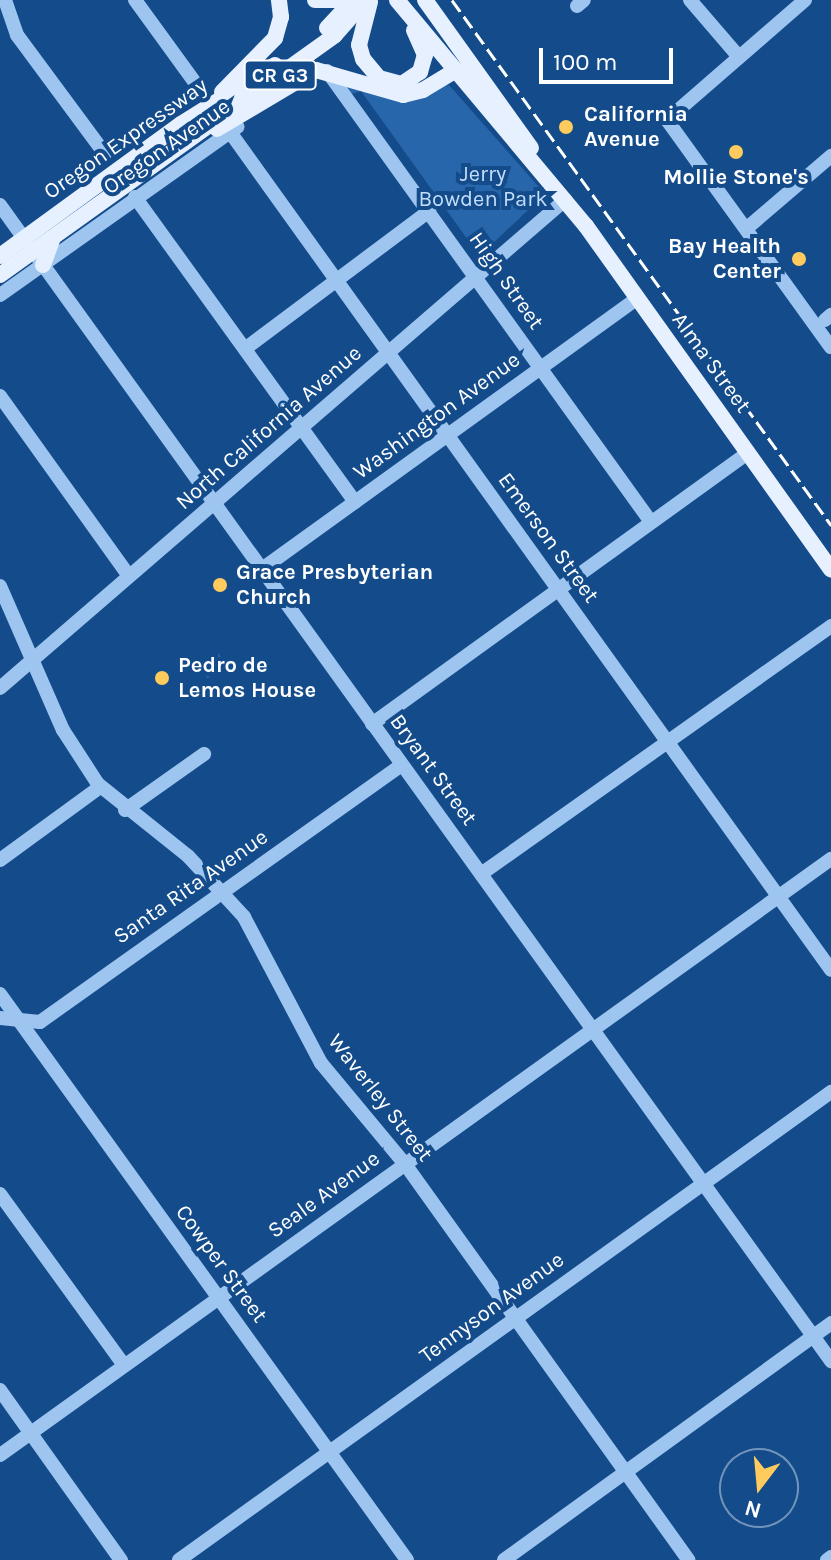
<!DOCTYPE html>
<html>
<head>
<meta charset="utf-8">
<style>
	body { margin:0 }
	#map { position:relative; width:831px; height:1560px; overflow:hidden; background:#144c8b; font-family:Karla,sans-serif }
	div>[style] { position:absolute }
	.green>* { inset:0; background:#2766aa; transform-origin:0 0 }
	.minor>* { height:14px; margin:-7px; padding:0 7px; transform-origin:7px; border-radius:7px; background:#9dc5f0 }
	.major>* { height:16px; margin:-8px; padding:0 8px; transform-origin:8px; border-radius:8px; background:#e6f0ff }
	.rail>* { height:3px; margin-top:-1.5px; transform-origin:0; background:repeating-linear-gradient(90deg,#fff 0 14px,transparent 0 20px) }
	.dots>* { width:22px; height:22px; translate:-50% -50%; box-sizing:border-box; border:4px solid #144c8b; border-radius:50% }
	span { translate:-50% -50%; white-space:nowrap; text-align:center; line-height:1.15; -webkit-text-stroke:8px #144c8b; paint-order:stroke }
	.shield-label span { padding:2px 6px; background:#144c8b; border:2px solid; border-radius:6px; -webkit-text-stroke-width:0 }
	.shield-label { font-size:20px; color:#fff; font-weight:700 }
	.poi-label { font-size:22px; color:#fff; font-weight:700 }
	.left { translate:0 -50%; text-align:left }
	.right { translate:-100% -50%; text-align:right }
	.street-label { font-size:22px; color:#fff }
	.park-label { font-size:22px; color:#c3defb }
	.north { position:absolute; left:719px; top:1448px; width:80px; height:80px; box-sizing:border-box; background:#144c8b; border:2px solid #7294b9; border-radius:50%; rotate:196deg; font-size:22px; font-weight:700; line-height:32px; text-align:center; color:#fff }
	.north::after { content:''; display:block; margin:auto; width:28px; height:36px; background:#ffcb5c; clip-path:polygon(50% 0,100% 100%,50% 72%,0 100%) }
	.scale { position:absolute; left:539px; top:48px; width:134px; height:36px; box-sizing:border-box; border:4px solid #fff; border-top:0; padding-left:10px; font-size:24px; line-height:28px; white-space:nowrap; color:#fff; -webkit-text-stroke:6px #144c8b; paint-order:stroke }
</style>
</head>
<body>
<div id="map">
	<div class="green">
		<i style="clip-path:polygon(344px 78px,384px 94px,449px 85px,545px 194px,474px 261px,478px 254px,361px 91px,351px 94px)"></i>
		<i style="left:218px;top:653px;width:13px;height:24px;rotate:51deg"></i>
	</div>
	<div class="minor">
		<i style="left:5px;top:0;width:37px;rotate:71deg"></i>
		<i style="left:17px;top:35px;width:148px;rotate:53.5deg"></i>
		<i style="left:135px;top:0;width:104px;rotate:54deg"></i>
		<i style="left:690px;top:0;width:75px;rotate:49.3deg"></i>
		<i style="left:805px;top:0;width:183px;rotate:139deg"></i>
		<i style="left:667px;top:120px;width:280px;rotate:54.2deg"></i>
		<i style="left:577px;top:6px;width:9px;rotate:-41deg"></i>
		<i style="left:327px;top:71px;width:555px;rotate:54.31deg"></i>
		<i style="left:230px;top:132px;width:1031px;rotate:54.35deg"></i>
		<i style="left:135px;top:197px;width:376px;rotate:54.2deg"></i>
		<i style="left:0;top:205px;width:1424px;rotate:54.29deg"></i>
		<i style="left:747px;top:228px;width:111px;rotate:-40.6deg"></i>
		<i style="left:0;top:295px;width:291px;rotate:-35.3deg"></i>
		<i style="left:825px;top:320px;width:8px;rotate:-40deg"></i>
		<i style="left:246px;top:348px;width:229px;rotate:-36.8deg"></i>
		<i style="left:0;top:396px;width:221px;rotate:54.4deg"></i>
		<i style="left:262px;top:569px;width:463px;rotate:-35.8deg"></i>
		<i style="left:0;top:586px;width:157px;rotate:66.4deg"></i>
		<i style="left:63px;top:730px;width:64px;rotate:57.1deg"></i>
		<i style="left:98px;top:784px;width:115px;rotate:38.7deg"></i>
		<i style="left:188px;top:856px;width:83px;rotate:47.4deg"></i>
		<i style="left:244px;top:917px;width:165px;rotate:62.2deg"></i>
		<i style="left:321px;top:1063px;width:131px;rotate:50.3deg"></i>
		<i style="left:405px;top:1164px;width:487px;rotate:54.4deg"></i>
		<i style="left:0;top:688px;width:747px;rotate:-40.82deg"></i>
		<i style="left:372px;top:724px;width:463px;rotate:-35.8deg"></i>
		<i style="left:125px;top:810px;width:97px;rotate:-35.3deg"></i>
		<i style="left:0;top:860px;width:124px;rotate:-36.1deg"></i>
		<i style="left:481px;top:874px;width:429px;rotate:-35.3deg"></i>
		<i style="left:0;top:994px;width:697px;rotate:54.28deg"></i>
		<i style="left:0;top:1018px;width:40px;rotate:5.7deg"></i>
		<i style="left:40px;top:1022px;width:443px;rotate:-35.4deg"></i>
		<i style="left:0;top:1194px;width:211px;rotate:54.1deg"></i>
		<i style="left:0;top:1390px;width:209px;rotate:54.6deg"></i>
		<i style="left:0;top:1455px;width:1023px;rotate:-35.65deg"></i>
		<i style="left:179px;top:1560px;width:803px;rotate:-35.67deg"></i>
		<i style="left:504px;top:1560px;width:404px;rotate:-35.9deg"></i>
		<i style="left:827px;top:1560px;width:5px;rotate:-37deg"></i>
	</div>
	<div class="major">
		<i style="left:315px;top:0;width:21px"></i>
		<i style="left:397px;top:0;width:295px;rotate:50.1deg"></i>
		<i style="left:586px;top:226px;width:422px;rotate:54.5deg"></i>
		<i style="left:425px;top:0;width:182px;rotate:54.4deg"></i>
		<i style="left:370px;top:2px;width:44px;rotate:104.3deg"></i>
		<i style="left:359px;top:45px;width:15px;rotate:74deg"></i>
		<i style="left:363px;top:59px;width:25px;rotate:50deg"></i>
		<i style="left:379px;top:78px;width:24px;rotate:15deg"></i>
		<i style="left:402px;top:84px;width:22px;rotate:-34deg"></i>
		<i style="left:420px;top:72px;width:18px;rotate:-74deg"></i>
		<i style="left:425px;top:55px;width:27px;rotate:-114deg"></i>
		<i style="left:327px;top:28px;width:38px;rotate:-47deg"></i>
		<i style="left:222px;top:92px;width:76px;rotate:-45.5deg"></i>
		<i style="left:275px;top:38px;width:22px;rotate:-74deg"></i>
		<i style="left:281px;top:17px;width:17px;rotate:-97deg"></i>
		<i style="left:217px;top:129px;width:115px;rotate:-30.8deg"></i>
		<i style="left:316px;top:70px;width:91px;rotate:16deg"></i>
		<i style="left:403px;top:95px;width:21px;rotate:-14deg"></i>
		<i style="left:423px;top:90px;width:39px;rotate:-31deg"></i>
		<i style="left:0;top:256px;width:224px;rotate:-36.1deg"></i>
		<i style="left:181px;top:124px;width:111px;rotate:-32.1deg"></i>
		<i style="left:43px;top:265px;width:29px;rotate:-70deg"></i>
		<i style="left:0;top:275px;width:412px;rotate:-35.6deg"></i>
		<i style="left:335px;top:35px;width:47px;rotate:-48.5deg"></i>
	</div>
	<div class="rail">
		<i style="left:452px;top:0;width:648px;rotate:54.17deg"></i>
	</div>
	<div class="dots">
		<i style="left:566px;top:127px;background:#ffcb5c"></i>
		<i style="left:736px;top:152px;background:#ffcb5c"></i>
		<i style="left:799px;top:259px;background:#ffcb5c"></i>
		<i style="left:220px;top:585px;background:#ffcb5c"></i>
		<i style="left:162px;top:678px;background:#ffcb5c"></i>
	</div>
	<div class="shield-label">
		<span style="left:280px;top:75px">CR G3</span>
	</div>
	<div class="poi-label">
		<span class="left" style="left:584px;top:127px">California<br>Avenue</span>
		<span style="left:736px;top:178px">Mollie Stone's</span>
		<span class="right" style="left:781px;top:259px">Bay Health<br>Center</span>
		<span class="left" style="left:236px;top:585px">Grace Presbyterian<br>Church</span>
		<span class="left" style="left:178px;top:678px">Pedro de<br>Lemos House</span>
	</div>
	<div class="street-label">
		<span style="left:126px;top:139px;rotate:-35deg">Oregon Expressway</span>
		<span style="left:167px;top:147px;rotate:-35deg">Oregon Avenue</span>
		<span style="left:506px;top:281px;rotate:55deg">High Street</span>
		<span style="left:711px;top:363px;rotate:54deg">Alma Street</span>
		<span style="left:437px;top:416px;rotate:-36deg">Washington Avenue</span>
		<span style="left:269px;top:428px;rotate:-41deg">North California Avenue</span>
		<span style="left:548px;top:538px;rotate:54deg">Emerson Street</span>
		<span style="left:433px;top:770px;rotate:54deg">Bryant Street</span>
		<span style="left:191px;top:887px;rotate:-35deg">Santa Rita Avenue</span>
		<span style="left:380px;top:1098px;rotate:52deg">Waverley Street</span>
		<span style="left:324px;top:1195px;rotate:-36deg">Seale Avenue</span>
		<span style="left:221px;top:1264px;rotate:54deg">Cowper Street</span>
		<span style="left:492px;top:1308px;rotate:-36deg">Tennyson Avenue</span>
	</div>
	<div class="park-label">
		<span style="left:483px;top:187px">Jerry<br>Bowden Park</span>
	</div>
	<div class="north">N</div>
	<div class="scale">100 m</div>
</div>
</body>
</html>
